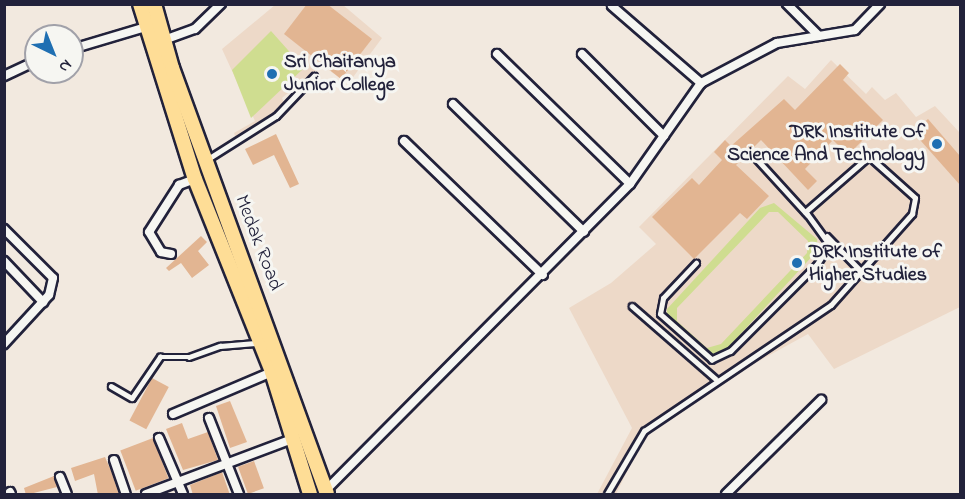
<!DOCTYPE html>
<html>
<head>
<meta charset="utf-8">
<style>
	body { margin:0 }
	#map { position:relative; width:965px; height:499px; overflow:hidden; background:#f2e9df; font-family:"Indie Flower",sans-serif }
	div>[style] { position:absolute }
	.built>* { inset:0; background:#edd9c8 }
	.green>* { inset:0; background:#cfdd90 }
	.building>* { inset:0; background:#e2b592; transform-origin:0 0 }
	.roads { filter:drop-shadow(2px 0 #22223b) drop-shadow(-2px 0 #22223b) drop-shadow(0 2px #22223b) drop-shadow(0 -2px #22223b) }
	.service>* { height:4.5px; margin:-2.25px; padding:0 2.25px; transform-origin:2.25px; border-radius:2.25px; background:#f6f6f2 }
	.minor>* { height:8px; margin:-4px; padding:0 4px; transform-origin:4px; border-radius:4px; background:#f6f6f2 }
	.primary>* { height:14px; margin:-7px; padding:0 7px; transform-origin:7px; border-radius:7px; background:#fedd96 }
	.dots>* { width:16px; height:16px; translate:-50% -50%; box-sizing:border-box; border:3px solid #f6f6f2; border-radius:50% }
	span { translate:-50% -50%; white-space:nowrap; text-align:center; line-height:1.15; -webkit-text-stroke:6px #f6f6f2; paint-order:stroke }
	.poi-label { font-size:20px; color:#22223b; font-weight:700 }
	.left { translate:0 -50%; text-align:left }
	.right { translate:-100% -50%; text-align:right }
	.street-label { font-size:20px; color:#22223b }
	.frame { position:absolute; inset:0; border:6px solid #22223b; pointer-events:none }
	.north { position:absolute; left:24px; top:24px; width:60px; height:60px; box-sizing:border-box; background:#f6f6f2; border:2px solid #a1a1a9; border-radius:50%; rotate:137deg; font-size:16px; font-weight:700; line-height:24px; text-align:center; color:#22223b }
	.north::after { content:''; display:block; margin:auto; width:21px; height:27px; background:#1f6fb2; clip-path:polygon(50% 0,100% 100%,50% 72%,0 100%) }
</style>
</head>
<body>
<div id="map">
	<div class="built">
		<i style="clip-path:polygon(275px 5px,343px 5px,382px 38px,348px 84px,322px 65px,282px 98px,288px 112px,237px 141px,234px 133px,255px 121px,222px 49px)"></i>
		<i style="clip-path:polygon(831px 60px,866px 94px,872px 87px,885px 100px,896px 93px,916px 117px,935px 106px,960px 133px,960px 307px,834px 369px,808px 334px,726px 379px,645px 435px,616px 494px,597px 494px,632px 428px,569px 308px,611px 283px,656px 244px,639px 227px,788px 76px,805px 89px)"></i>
	</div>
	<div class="green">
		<i style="clip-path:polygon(271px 31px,304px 68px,251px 118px,232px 70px)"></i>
		<i style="clip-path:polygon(evenodd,774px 203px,817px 239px,818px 250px,723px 353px,710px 357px,667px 322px,667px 309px,760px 208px,774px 203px,769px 212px,778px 212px,808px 241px,807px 253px,721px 344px,707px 348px,677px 321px,677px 308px,769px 212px)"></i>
	</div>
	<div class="building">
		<i style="clip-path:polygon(307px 4px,327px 4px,372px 39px,341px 79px,284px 34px)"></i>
		<i style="clip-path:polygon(840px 64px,849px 73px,843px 80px,883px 120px,848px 155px,833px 140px,805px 169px,817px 181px,808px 190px,761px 140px,736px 165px,769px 196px,747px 219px,740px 213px,694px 259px,652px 217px,692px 178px,699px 185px,722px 160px,714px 152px,725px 140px,731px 146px,784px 99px,795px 110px)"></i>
		<i style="clip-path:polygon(928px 119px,960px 156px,960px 185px,913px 132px)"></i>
		<i style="clip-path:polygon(276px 134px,299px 184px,290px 188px,274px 155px,253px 165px,245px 149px)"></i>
		<i style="clip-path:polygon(201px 236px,207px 242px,198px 251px,209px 265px,192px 278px,181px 263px,169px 271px,166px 268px)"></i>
		<i style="left:152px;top:378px;width:19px;height:48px;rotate:28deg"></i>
		<i style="clip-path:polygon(230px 401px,247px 442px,230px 448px,216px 406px)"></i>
		<i style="clip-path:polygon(182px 423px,188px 439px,208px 432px,218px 460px,183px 470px,166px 429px)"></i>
		<i style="left:153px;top:438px;width:43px;height:35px;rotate:69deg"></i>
		<i style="clip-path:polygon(105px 457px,112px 473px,119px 495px,98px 495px,94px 474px,75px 481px,71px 468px)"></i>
		<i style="left:254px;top:461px;width:29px;height:17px;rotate:70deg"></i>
		<i style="clip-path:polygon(222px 472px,230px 495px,193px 495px,190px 485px)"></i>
		<i style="clip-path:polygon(54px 476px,57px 487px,26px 495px,24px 488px)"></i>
	</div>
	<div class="roads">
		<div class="service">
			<i style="left:754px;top:156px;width:79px;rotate:47.6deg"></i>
			<i style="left:208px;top:159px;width:80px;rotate:-32.3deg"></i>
			<i style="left:276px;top:116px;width:55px;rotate:-46.5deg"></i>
			<i style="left:827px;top:236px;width:52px;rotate:45.8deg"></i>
			<i style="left:632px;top:306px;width:111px;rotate:41deg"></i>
			<i style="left:111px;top:386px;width:24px;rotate:30deg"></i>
			<i style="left:132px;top:398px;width:50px;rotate:-55.7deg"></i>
			<i style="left:160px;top:357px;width:29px"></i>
			<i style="left:189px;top:357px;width:33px;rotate:-20deg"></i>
			<i style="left:220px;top:346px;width:38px;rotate:-5deg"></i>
			<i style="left:607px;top:494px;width:73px;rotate:-59.6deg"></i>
			<i style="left:644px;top:431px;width:225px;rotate:-34deg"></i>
			<i style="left:831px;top:305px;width:122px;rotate:-48.3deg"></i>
			<i style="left:912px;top:214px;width:16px;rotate:-79deg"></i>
			<i style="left:915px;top:198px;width:62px;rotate:-138.3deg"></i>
			<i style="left:869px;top:157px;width:84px;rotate:138.9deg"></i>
			<i style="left:806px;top:212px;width:41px;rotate:54deg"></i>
			<i style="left:830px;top:245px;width:24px;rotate:123deg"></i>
			<i style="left:817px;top:265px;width:122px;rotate:135deg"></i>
			<i style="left:731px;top:351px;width:21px;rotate:155deg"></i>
			<i style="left:712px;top:360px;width:69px;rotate:-138.5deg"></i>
			<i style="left:660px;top:314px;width:16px;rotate:-79deg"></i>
			<i style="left:663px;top:298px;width:48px;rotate:-46.7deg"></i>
		</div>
		<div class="minor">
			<i style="left:787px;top:4px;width:45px;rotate:45deg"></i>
			<i style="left:612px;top:6px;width:118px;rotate:40.9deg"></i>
			<i style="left:164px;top:40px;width:33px;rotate:-20deg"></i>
			<i style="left:195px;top:29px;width:36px;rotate:-44deg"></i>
			<i style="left:72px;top:49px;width:77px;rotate:-16.6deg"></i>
			<i style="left:497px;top:54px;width:186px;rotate:44.3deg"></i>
			<i style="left:582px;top:54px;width:116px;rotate:45deg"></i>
			<i style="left:4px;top:76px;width:35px;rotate:-25deg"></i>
			<i style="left:453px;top:104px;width:183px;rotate:44.3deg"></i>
			<i style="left:404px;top:141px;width:193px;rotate:44deg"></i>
			<i style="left:4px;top:229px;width:69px;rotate:45deg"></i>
			<i style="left:53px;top:278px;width:17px;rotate:103deg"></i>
			<i style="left:49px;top:295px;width:67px;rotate:132.6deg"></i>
			<i style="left:171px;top:254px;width:10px;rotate:-169deg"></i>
			<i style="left:161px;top:252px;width:23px;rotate:-121deg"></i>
			<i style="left:149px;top:232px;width:56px;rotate:-57.4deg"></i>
			<i style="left:179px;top:185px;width:17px;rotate:-21deg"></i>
			<i style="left:4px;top:261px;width:57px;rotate:46.4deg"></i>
			<i style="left:173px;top:414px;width:108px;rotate:-23deg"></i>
			<i style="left:209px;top:418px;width:82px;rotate:68.5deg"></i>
			<i style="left:159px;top:438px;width:61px;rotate:66.8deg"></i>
			<i style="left:114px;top:460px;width:36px;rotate:71deg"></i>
			<i style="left:60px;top:477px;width:18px;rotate:68deg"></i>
			<i style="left:326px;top:490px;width:431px;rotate:-45.2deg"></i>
			<i style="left:630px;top:184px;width:123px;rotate:-54.9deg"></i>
			<i style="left:701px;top:83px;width:86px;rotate:-27.8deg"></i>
			<i style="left:777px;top:43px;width:79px;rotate:-9.5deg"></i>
			<i style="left:855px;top:30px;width:36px;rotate:-46deg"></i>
			<i style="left:10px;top:492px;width:2px;rotate:63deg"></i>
			<i style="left:146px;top:494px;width:159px;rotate:-20.6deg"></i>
			<i style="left:726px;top:494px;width:134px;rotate:-44.7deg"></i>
		</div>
		<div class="primary">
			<i style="left:140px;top:4px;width:183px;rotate:72.6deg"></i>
			<i style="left:195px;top:179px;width:208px;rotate:68.2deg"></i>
			<i style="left:272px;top:372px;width:128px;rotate:72.7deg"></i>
			<i style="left:154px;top:4px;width:66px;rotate:74.3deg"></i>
			<i style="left:172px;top:68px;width:453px;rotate:70deg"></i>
		</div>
	</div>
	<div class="dots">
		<i style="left:272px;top:74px;background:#1f6fb2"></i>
		<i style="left:937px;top:144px;background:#1f6fb2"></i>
		<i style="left:797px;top:263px;background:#1f6fb2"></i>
	</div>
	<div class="poi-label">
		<span class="left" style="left:284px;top:74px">Sri Chaitanya<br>Junior College</span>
		<span class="right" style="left:925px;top:144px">DRK Institute Of<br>Science And Technology</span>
		<span class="left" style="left:809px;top:264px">DRK Institute of<br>Higher Studies</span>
	</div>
	<div class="street-label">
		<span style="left:258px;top:243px;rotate:69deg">Medak Road</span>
	</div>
	<div class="frame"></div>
	<div class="north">N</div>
</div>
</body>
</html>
